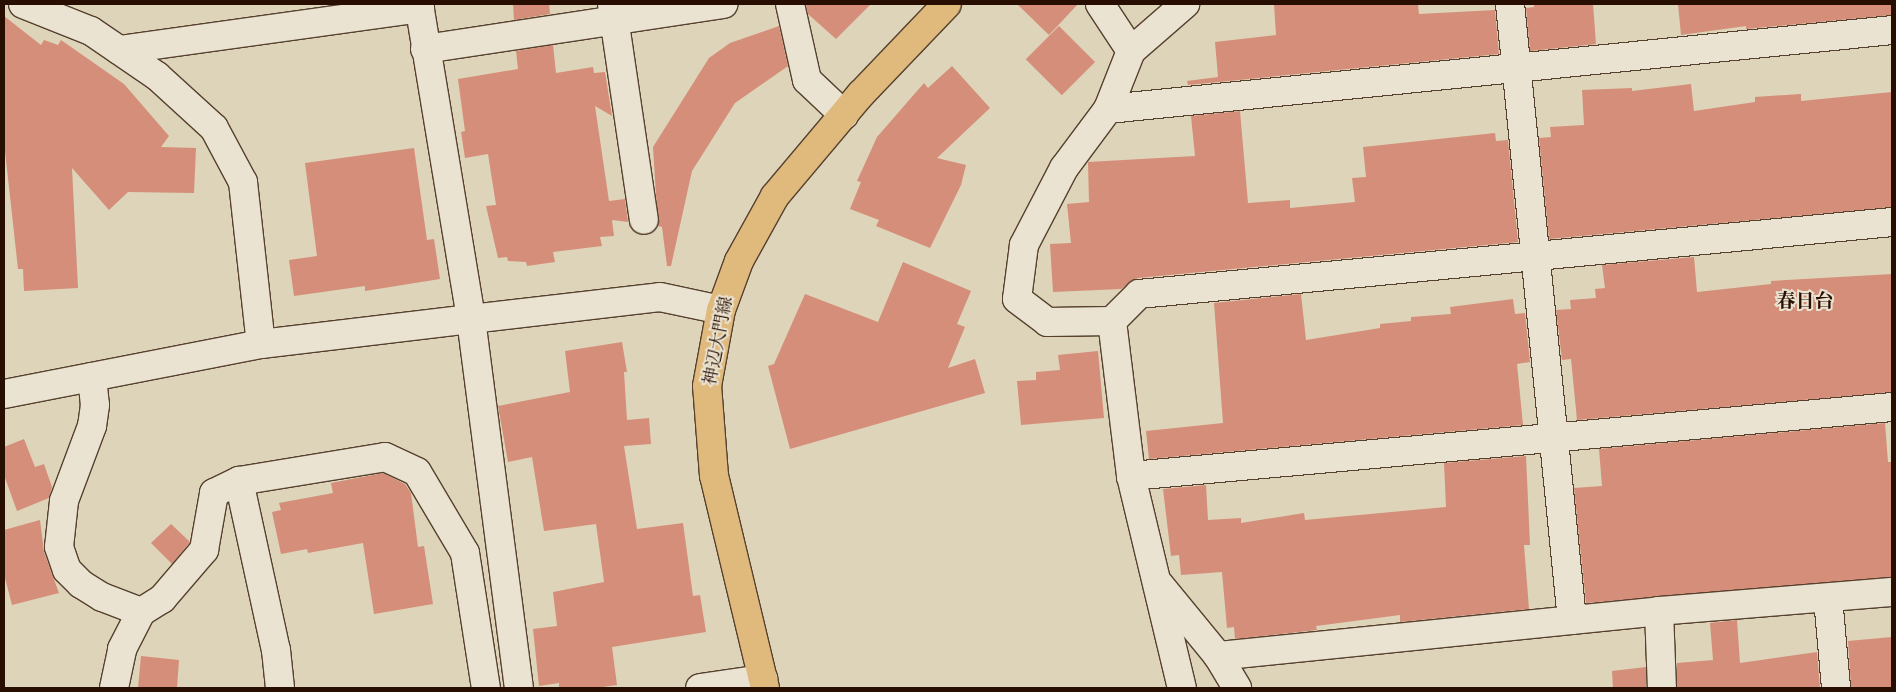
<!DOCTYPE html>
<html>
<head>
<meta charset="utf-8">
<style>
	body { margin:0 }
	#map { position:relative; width:1896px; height:692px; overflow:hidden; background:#ded4b9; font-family:"Gentium Book Plus","Noto Serif JP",serif }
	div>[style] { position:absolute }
	.building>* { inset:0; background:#d58e79; transform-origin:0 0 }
	.roads { filter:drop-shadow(1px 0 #56402e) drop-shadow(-1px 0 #56402e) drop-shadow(0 1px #56402e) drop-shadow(0 -1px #56402e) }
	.minor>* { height:28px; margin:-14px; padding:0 14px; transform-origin:14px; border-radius:14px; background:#eae3d2 }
	.major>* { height:28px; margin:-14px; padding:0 14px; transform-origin:14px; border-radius:14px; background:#dfba7c }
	span { translate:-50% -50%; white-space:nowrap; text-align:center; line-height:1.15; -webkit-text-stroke:4px #eae3d2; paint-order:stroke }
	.street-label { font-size:18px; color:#280e00 }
	.neighbourhood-label { font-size:19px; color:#280e00; font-weight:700 }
	.frame { position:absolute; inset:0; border:5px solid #280e00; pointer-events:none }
</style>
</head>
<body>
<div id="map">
	<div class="building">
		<i style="clip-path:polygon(513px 4px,549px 4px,550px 14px,514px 20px)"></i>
		<i style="clip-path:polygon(806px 4px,871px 4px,836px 39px,808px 14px)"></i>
		<i style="clip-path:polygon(1017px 4px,1078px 4px,1049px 35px)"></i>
		<i style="clip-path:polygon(1274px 4px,1418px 4px,1419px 14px,1495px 10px,1499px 54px,1188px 85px,1187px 81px,1218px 77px,1215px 42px,1276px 35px)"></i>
		<i style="clip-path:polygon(1534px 4px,1593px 4px,1596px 44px,1530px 51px,1526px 8px,1534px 7px)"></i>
		<i style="clip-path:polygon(1678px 4px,1892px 4px,1892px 15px,1746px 29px,1746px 26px,1681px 35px)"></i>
		<i style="clip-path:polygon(4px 16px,41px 45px,44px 40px,58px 45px,61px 40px,124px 84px,169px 136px,161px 147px,196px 148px,194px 193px,128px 192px,109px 210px,72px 168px,78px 288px,24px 291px,23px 269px,18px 269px,4px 142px)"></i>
		<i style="clip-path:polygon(779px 26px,788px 66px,735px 103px,692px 171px,671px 266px,667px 266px,662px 227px,658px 226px,653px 147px,709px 58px,730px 43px)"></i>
		<i style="left:1059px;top:26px;width:51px;height:47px;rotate:45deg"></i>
		<i style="clip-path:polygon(553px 45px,556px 73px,593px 67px,594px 73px,605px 72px,612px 116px,595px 106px,609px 201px,625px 199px,628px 222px,612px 220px,614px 236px,600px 237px,602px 246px,553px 252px,555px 262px,527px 266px,526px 262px,508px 261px,507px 257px,498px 258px,486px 206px,496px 205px,488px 154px,465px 158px,461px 132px,465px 131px,458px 79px,518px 69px,516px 51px)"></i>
		<i style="clip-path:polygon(952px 66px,990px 108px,937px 158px,966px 165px,961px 185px,930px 248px,876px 226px,879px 220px,850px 209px,861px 182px,857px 181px,877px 137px,924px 83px,928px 88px)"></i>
		<i style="clip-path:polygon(1691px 84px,1694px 111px,1755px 102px,1755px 97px,1801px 94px,1801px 101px,1892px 92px,1892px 207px,1549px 239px,1539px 138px,1551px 137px,1550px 127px,1584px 125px,1582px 90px,1632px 88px,1632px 91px)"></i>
		<i style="clip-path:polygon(1240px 111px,1248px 203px,1290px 200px,1290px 208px,1355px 202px,1352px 178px,1366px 177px,1363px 147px,1495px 133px,1496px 141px,1508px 140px,1518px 242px,1138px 278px,1121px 289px,1053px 292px,1050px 244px,1071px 243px,1067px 204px,1089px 202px,1088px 162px,1195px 156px,1191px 116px)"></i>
		<i style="clip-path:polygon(414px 148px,427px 240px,434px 239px,440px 279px,365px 291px,365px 286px,294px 296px,289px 260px,317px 256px,305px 163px)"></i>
		<i style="clip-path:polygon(1694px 257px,1697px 292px,1771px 284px,1771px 281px,1892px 274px,1892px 392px,1577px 420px,1571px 359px,1562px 360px,1556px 310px,1571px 309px,1570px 300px,1596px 298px,1595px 289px,1605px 288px,1602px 265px)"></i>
		<i style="clip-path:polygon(903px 262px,971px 291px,957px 324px,965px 327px,948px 368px,975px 359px,985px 393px,790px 449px,768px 366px,774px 364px,805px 294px,878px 322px)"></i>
		<i style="clip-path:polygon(1301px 294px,1306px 340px,1380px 328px,1380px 324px,1411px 321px,1411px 317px,1451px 314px,1450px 307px,1513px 299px,1515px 314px,1525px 313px,1530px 362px,1517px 364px,1523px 425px,1149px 459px,1146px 431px,1223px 423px,1214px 303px)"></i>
		<i style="clip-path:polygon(622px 342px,627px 372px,624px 372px,627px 420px,649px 418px,651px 444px,624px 446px,637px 529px,683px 523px,693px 596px,700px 595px,706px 632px,612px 647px,617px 685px,595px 688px,559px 688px,559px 683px,539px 686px,533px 629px,557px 626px,553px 592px,604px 582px,596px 524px,544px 531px,532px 457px,508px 462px,498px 406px,570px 392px,565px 351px)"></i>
		<i style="clip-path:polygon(1098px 351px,1104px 418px,1021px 425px,1017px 381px,1036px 380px,1036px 372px,1060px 370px,1058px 355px)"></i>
		<i style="clip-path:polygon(1885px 423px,1888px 462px,1892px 462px,1892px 577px,1586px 603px,1574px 488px,1602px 486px,1599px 449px)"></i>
		<i style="clip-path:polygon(24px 439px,35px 467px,44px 464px,52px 487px,49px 498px,17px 511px,4px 475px,4px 447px)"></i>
		<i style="clip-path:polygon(1526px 456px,1530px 545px,1524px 545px,1529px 609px,1400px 622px,1400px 615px,1316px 626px,1317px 630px,1235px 639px,1234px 627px,1227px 628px,1222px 572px,1181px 575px,1179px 555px,1171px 556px,1163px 489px,1206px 485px,1208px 520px,1241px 518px,1241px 523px,1304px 513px,1305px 520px,1446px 507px,1444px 463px)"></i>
		<i style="clip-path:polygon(383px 473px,405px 484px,411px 493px,418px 547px,424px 546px,433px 604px,374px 614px,363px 543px,308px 553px,307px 549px,281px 554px,272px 512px,281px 510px,279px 503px,333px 493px,331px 483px)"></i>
		<i style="clip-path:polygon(40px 520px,44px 552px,59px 593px,12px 605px,4px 574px,4px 530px)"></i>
		<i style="clip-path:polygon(171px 524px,190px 542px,172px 564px,151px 543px)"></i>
		<i style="clip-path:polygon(1737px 620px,1740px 663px,1817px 652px,1820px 688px,1677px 688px,1677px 663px,1713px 660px,1710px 623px)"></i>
		<i style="clip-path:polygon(1892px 637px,1892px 688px,1851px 688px,1848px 641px)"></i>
		<i style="clip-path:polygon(141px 656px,179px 660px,177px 688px,138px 688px)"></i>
		<i style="clip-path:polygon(1646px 667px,1646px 688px,1613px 688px,1612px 671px)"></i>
	</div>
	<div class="roads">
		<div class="minor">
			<i style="left:23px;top:4px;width:73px;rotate:21.7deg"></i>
			<i style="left:91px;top:31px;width:80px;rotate:34.3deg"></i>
			<i style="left:157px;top:76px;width:77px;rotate:42.4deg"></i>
			<i style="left:214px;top:128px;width:61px;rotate:61.8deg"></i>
			<i style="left:243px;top:182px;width:163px;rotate:83.7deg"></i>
			<i style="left:419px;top:4px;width:319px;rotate:80.6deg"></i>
			<i style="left:471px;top:319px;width:372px;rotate:82.6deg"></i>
			<i style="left:612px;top:4px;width:218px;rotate:81.6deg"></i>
			<i style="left:790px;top:4px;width:78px;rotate:77.4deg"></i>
			<i style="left:807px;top:80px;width:51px;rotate:43.4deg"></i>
			<i style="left:1100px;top:4px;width:56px;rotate:56.6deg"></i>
			<i style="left:1131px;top:51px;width:62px;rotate:111.6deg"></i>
			<i style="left:1108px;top:109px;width:74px;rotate:126.7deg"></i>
			<i style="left:1064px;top:168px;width:87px;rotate:117.5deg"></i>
			<i style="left:1024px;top:245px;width:54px;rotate:97.4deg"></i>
			<i style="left:1017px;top:299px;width:38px;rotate:37deg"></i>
			<i style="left:1047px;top:322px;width:65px;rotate:-0.9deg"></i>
			<i style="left:1112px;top:321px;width:38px;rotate:-45deg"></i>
			<i style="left:1139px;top:294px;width:756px;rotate:-5.46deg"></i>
			<i style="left:1510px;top:4px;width:619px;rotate:84.25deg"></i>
			<i style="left:425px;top:49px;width:302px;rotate:-8.6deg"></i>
			<i style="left:119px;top:50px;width:304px;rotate:-7.9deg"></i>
			<i style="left:1131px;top:51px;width:72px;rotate:-41deg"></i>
			<i style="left:1108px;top:109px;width:788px;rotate:-5.75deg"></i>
			<i style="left:1112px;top:321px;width:156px;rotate:83deg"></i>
			<i style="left:1131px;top:476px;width:218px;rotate:76.5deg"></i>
			<i style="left:92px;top:377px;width:28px;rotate:84deg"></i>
			<i style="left:95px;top:405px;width:21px;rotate:98deg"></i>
			<i style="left:92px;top:426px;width:80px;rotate:110.5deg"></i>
			<i style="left:64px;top:501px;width:46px;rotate:96.2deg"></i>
			<i style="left:59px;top:547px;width:24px;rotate:71deg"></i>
			<i style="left:67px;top:570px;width:20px;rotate:45deg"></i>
			<i style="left:81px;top:584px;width:25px;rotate:32deg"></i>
			<i style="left:102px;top:597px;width:42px;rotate:21deg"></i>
			<i style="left:4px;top:394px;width:262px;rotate:-11deg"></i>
			<i style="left:261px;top:344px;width:211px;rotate:-6.8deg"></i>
			<i style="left:471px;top:319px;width:190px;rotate:-6.6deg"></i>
			<i style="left:660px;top:297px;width:62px;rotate:12deg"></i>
			<i style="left:1131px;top:476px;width:764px;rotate:-5.18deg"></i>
			<i style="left:239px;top:481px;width:173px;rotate:77.7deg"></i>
			<i style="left:276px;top:650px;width:38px;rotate:84deg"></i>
			<i style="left:1159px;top:584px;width:93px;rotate:50.7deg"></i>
			<i style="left:1218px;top:656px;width:37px;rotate:59deg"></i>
			<i style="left:1828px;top:598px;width:90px;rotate:84.9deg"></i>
			<i style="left:1659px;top:611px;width:77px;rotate:87.8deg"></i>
			<i style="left:1218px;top:656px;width:443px;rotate:-5.8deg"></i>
			<i style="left:1659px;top:611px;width:234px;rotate:-4.7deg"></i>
			<i style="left:114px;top:688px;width:40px;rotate:-78deg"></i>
			<i style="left:122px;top:649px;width:42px;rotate:-62.8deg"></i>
			<i style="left:141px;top:612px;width:25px;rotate:-32deg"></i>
			<i style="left:162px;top:599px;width:65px;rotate:-49.4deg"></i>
			<i style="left:204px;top:550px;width:58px;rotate:-80deg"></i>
			<i style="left:214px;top:493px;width:28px;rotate:-26deg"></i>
			<i style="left:239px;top:481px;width:148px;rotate:-9.3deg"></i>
			<i style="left:385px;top:457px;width:35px;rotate:25deg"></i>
			<i style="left:417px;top:472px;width:94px;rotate:59.3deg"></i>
			<i style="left:465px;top:553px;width:137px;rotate:81.2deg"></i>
			<i style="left:700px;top:688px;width:64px;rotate:-8.1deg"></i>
		</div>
		<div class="major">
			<i style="left:765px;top:688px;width:218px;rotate:-103.5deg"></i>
			<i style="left:714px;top:476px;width:90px;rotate:-94.4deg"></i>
			<i style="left:707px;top:386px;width:77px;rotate:-79.6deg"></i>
			<i style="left:721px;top:310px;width:52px;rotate:-69.8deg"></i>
			<i style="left:739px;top:261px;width:74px;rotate:-61deg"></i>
			<i style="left:775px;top:196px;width:133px;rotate:-49.9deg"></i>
			<i style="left:861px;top:94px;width:124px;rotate:-46.3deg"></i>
		</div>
	</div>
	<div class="street-label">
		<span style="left:718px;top:341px;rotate:-79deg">神辺大門線</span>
	</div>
	<div class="neighbourhood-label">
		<span style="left:1805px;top:301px">春日台</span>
	</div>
	<div class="frame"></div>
</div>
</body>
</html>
